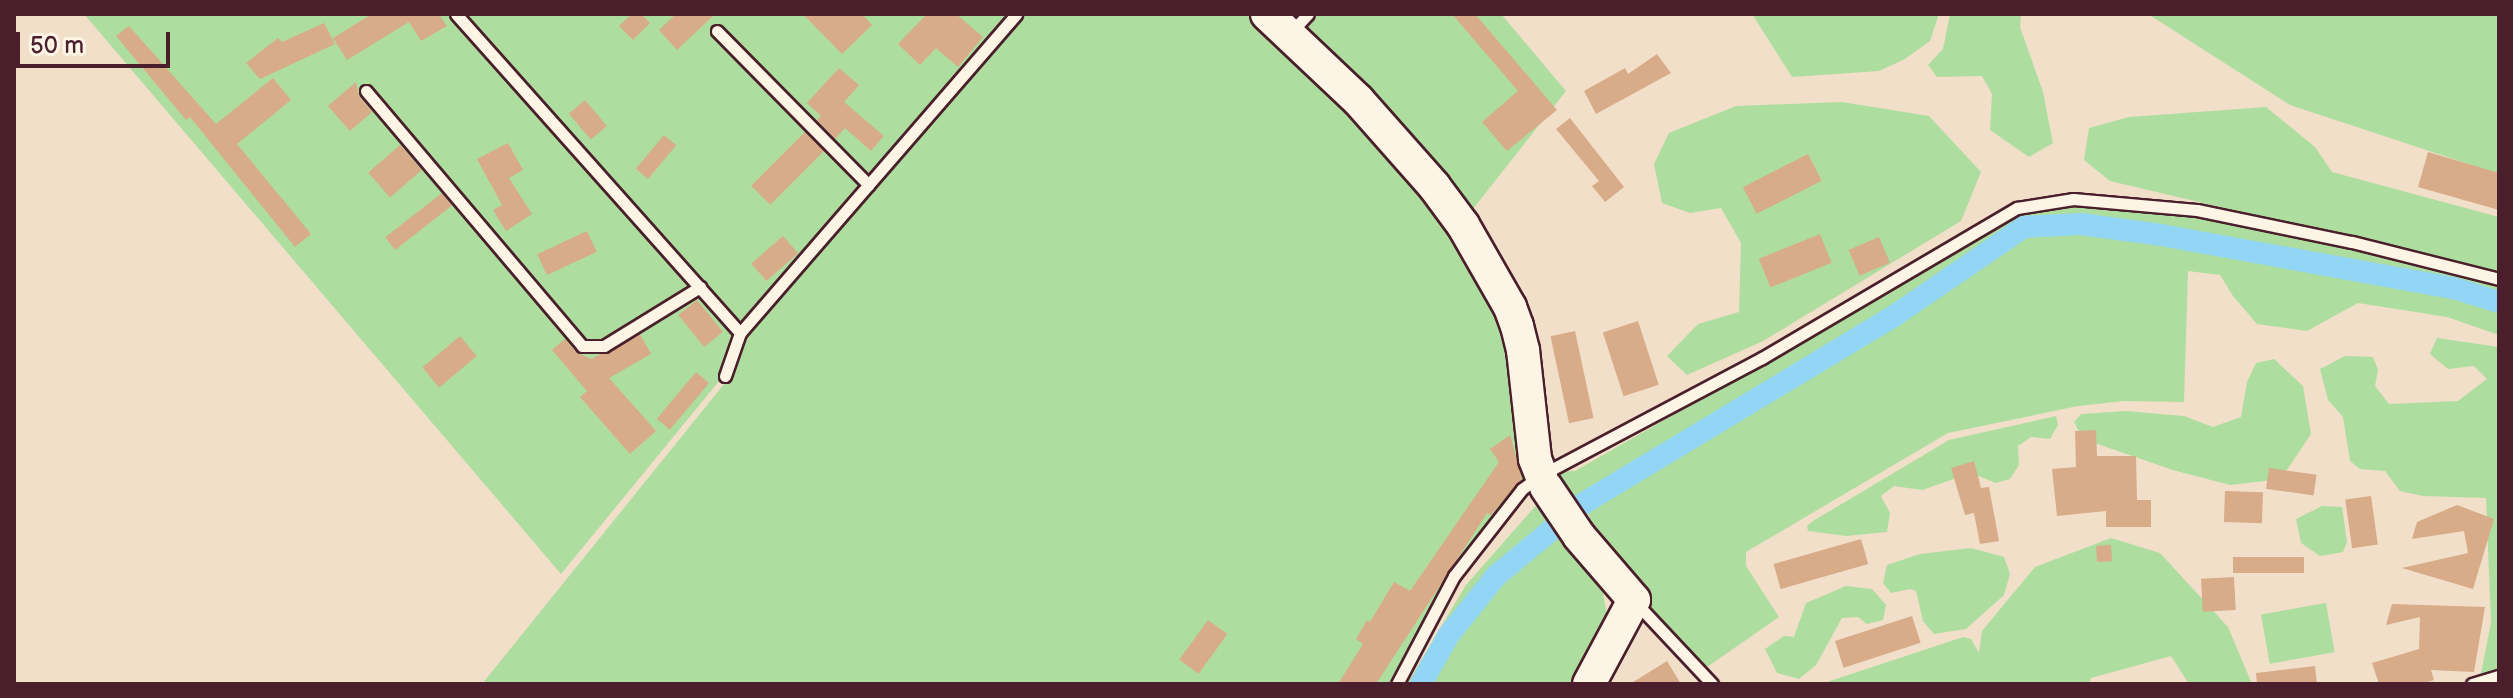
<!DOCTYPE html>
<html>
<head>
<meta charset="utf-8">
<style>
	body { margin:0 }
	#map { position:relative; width:2513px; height:698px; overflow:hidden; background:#f1dfc9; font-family:"Balsamiq Sans",sans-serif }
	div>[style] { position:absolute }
	.green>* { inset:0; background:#adde9f; transform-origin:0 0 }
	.canal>* { height:22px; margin:-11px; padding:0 11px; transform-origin:11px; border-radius:11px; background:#92d5f4 }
	.building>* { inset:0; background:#d8ab89; transform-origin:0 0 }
	.roads { filter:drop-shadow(2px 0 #4a1f2b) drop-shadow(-2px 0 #4a1f2b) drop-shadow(0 2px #4a1f2b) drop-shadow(0 -2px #4a1f2b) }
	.lane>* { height:11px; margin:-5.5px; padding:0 5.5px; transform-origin:5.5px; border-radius:5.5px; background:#fcf5e5 }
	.secondary>* { height:32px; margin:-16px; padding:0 16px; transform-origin:16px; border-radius:16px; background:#fcf5e5 }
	span { translate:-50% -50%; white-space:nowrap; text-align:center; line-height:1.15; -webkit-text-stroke:6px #fcf5e5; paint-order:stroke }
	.frame { position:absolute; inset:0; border:16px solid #4a1f2b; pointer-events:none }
	.scale { position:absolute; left:16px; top:32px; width:154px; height:36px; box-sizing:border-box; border:4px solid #4a1f2b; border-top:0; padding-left:10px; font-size:24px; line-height:28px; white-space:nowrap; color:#4a1f2b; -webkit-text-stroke:6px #fcf5e5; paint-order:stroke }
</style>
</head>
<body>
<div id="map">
	<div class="green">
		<i style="clip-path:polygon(84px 14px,1017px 14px,852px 204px,738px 324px,724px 375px,561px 574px)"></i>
		<i style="clip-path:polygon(1025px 14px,1501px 14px,1566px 91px,1465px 219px,1518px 317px,1542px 472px,1575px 471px,1768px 361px,1997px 215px,2050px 199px,2195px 213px,2499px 282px,2499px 335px,2447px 317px,2358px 303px,2307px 331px,2257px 324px,2233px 296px,2220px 275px,2188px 271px,2184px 402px,2124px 401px,2078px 406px,1948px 433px,1746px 552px,1746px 566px,1779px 617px,1707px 667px,1611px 573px,1584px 503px,1542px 472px,1431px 612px,1393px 684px,482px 684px,728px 379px,743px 327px,877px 184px)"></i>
		<i style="clip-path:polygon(1752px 14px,1939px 14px,1930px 41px,1905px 59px,1879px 71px,1792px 77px)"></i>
		<i style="clip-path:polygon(1950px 14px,2021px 14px,2020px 27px,2043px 92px,2053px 143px,2029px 157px,1990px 130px,1992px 94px,1982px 76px,1937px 77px,1928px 65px,1943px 49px)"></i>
		<i style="clip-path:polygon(2148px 14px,2499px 14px,2499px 174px,2290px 105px)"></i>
		<i style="clip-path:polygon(1842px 102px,1929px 116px,1981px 172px,1961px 221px,1763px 341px,1687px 375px,1667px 356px,1698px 324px,1739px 312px,1741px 243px,1721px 208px,1690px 213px,1662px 203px,1654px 164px,1669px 133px,1736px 106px)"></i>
		<i style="clip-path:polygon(2266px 107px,2315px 147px,2332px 172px,2499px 217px,2499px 273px,2110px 181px,2084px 160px,2089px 128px,2129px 117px)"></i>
		<i style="clip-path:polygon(2437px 338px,2499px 347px,2499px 684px,2479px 684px,2491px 622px,2486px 498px,2423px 496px,2400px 491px,2385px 471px,2360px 469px,2350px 461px,2343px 417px,2328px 400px,2320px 369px,2345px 356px,2373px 357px,2378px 370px,2375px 386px,2389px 404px,2458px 401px,2487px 379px,2474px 366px,2448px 369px,2430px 354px)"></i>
		<i style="clip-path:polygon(2274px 359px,2303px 386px,2311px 434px,2281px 479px,2230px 485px,2173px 470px,2083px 439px,2074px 422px,2081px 414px,2126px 411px,2184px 416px,2213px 427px,2241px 417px,2247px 382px,2256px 363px)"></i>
		<i style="clip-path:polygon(2056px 416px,2058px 425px,2050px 439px,2031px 437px,2018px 446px,2019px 465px,2010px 479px,1996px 483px,1971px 473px,1922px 490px,1894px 486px,1881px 496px,1890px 513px,1887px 532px,1846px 536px,1808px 531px,1807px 526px,1813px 521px,1949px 440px)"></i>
		<i style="clip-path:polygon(1539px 502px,1600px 575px,1607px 616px,1592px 655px,1571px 684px,1407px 684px,1466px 585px)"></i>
		<i style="clip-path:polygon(2322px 506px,2342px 507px,2347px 542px,2343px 552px,2320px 556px,2301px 543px,2296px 519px)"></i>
		<i style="clip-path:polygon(2111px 538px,2160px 553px,2228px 627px,2252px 684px,2189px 684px,2171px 656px,2091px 678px,2089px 684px,1821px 684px,1963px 637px,1971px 639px,1979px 653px,1982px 631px,2035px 567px)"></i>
		<i style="clip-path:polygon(1971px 548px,2004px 557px,2010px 574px,2004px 595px,1966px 629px,1934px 634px,1923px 621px,1916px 591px,1910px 589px,1891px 593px,1883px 583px,1887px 565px,1920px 554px)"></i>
		<i style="clip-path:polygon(1846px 586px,1872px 589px,1886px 605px,1883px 620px,1867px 624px,1858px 617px,1842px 618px,1816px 665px,1799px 679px,1777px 673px,1765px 649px,1784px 636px,1794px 637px,1806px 603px)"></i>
		<i style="left:2326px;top:603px;width:50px;height:66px;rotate:80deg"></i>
	</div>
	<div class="canal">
		<i style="left:1421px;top:684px;width:55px;rotate:-60.6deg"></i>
		<i style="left:1448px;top:636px;width:77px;rotate:-51.3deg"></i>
		<i style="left:1496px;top:576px;width:114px;rotate:-39.7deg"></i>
		<i style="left:1584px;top:503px;width:362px;rotate:-31.1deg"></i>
		<i style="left:1894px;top:316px;width:158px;rotate:-34.4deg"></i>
		<i style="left:2024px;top:227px;width:57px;rotate:-3deg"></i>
		<i style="left:2081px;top:224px;width:81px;rotate:7.8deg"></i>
		<i style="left:2161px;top:235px;width:297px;rotate:10.3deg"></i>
		<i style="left:2453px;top:288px;width:48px;rotate:16.9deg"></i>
	</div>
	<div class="building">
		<i style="clip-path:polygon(372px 14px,439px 14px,447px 26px,421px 41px,409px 22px,347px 60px,333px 38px)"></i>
		<i style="clip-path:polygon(632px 14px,641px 14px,650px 23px,633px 40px,619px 26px)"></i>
		<i style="clip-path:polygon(676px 14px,715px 14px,677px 50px,659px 30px)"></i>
		<i style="clip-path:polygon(803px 14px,862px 14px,872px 25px,842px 54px)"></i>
		<i style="clip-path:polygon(927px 14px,956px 14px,983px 37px,958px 67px,936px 48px,920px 65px,898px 44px)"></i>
		<i style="clip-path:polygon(1452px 14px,1475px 14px,1557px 110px,1507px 151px,1482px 122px,1518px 91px)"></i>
		<i style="clip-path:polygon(324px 23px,335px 44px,260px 79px,246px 63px,278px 38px,282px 42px)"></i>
		<i style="clip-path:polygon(129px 26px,216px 124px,273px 78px,291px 100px,237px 144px,311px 234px,295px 247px,190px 117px,186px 120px,116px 36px)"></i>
		<i style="clip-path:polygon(1657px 54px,1671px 73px,1596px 114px,1584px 91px,1625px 68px,1628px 74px)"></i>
		<i style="clip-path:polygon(839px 68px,859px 85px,844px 102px,884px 136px,871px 151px,845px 128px,835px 139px,817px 120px,821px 116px,807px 103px)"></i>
		<i style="clip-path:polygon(356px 82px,359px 96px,372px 112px,350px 131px,328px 106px)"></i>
		<i style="left:585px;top:100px;width:34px;height:21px;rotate:50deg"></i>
		<i style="clip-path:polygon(1570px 118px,1624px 187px,1605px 202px,1592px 186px,1599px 181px,1556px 129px)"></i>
		<i style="left:805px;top:132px;width:27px;height:76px;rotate:45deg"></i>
		<i style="left:664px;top:135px;width:16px;height:44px;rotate:40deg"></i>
		<i style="clip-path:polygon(508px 143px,523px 170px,509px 178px,532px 214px,506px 231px,493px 210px,502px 205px,477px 159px)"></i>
		<i style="left:400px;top:145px;width:33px;height:42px;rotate:49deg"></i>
		<i style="clip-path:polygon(2428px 152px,2499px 173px,2499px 210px,2418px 187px)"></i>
		<i style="left:1808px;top:154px;width:30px;height:73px;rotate:63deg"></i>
		<i style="left:442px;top:193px;width:16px;height:72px;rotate:52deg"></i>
		<i style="left:587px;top:231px;width:23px;height:55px;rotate:65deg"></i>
		<i style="left:1820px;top:234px;width:31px;height:66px;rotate:68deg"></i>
		<i style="left:783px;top:236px;width:23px;height:42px;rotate:49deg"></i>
		<i style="left:1879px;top:237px;width:28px;height:33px;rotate:67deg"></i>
		<i style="left:697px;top:300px;width:41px;height:24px;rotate:51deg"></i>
		<i style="left:1638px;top:321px;width:67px;height:37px;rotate:72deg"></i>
		<i style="left:1575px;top:331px;width:89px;height:25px;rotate:78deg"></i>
		<i style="clip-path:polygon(640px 334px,651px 354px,609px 378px,656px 431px,630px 454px,580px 397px,587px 391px,552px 350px,565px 339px,576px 352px,591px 359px)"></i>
		<i style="left:460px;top:336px;width:26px;height:49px;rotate:50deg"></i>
		<i style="left:696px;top:372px;width:17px;height:61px;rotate:40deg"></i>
		<i style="clip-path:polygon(2096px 430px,2097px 456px,2136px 456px,2137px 500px,2151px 500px,2151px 527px,2106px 527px,2106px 511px,2057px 516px,2052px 469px,2076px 467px,2075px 431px)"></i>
		<i style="clip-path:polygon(1510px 435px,1522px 478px,1491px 515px,1487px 513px,1376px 684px,1338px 684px,1363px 644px,1356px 639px,1367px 620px,1370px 622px,1394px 582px,1410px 591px,1499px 462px,1490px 449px)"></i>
		<i style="clip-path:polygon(1974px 461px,1981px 488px,1989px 487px,1999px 541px,1980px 544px,1974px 513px,1965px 515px,1951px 468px)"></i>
		<i style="left:2269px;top:468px;width:48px;height:21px;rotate:8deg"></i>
		<i style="left:2225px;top:491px;width:38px;height:31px;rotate:2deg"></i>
		<i style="left:2371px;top:496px;width:49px;height:26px;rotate:82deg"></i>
		<i style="clip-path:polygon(2457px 505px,2494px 519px,2473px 589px,2402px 568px,2468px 553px,2464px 531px,2412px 539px,2417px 522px)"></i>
		<i style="left:1861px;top:539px;width:26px;height:91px;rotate:74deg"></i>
		<i style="left:2111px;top:545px;width:16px;height:15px;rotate:86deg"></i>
		<i style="left:2304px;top:557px;width:16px;height:71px;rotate:90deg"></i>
		<i style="left:2234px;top:577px;width:33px;height:33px;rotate:87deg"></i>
		<i style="clip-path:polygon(2392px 604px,2485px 607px,2474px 672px,2431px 670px,2434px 680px,2422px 684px,2379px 684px,2372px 663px,2419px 649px,2420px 617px,2386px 625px)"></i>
		<i style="left:1912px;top:616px;width:28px;height:81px;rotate:72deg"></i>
		<i style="left:1208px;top:620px;width:24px;height:49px;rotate:36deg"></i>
		<i style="clip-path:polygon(1667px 661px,1681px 684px,1630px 684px)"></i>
		<i style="clip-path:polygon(2315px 666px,2317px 684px,2257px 684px,2256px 673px)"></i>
	</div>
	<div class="roads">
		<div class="lane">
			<i style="left:456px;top:14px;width:427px;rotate:48.3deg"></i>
			<i style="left:717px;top:31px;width:216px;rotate:45.4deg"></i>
			<i style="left:1292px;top:31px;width:23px;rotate:-47deg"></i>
			<i style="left:366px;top:91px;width:334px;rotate:49.7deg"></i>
			<i style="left:582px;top:346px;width:22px"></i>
			<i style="left:604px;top:346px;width:113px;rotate:-31.6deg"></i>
			<i style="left:725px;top:376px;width:46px;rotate:-70.8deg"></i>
			<i style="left:740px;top:333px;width:422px;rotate:-49.1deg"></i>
			<i style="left:1637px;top:604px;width:110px;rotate:46.8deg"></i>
			<i style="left:1397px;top:684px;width:122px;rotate:-62.2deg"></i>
			<i style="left:1454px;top:576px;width:110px;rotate:-52deg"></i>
			<i style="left:1522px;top:489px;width:24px;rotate:-36deg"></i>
			<i style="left:1541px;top:475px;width:250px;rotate:-27.9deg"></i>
			<i style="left:1762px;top:358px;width:296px;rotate:-30.5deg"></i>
			<i style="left:2017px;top:208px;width:57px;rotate:-9.1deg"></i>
			<i style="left:2073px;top:199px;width:124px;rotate:5.1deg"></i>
			<i style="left:2197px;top:210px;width:158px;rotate:11.7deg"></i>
			<i style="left:2352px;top:242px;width:152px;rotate:14.1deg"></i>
			<i style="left:2472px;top:684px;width:28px;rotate:-17deg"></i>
		</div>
		<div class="secondary">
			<i style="left:1267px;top:14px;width:125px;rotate:43.4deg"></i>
			<i style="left:1358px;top:100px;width:115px;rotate:48.5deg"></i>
			<i style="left:1434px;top:186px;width:49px;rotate:53.4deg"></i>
			<i style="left:1463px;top:225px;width:95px;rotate:60.2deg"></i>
			<i style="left:1510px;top:307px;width:20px;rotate:70deg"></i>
			<i style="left:1517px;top:326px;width:25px;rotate:76deg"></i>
			<i style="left:1523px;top:350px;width:110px;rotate:83.7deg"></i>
			<i style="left:1535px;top:459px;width:17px;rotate:69deg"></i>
			<i style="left:1546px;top:487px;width:59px;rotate:56deg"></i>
			<i style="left:1579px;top:536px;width:84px;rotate:49.3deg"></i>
			<i style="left:1634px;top:600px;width:95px;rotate:118.2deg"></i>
		</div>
	</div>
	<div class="frame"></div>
	<div class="scale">50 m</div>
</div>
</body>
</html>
